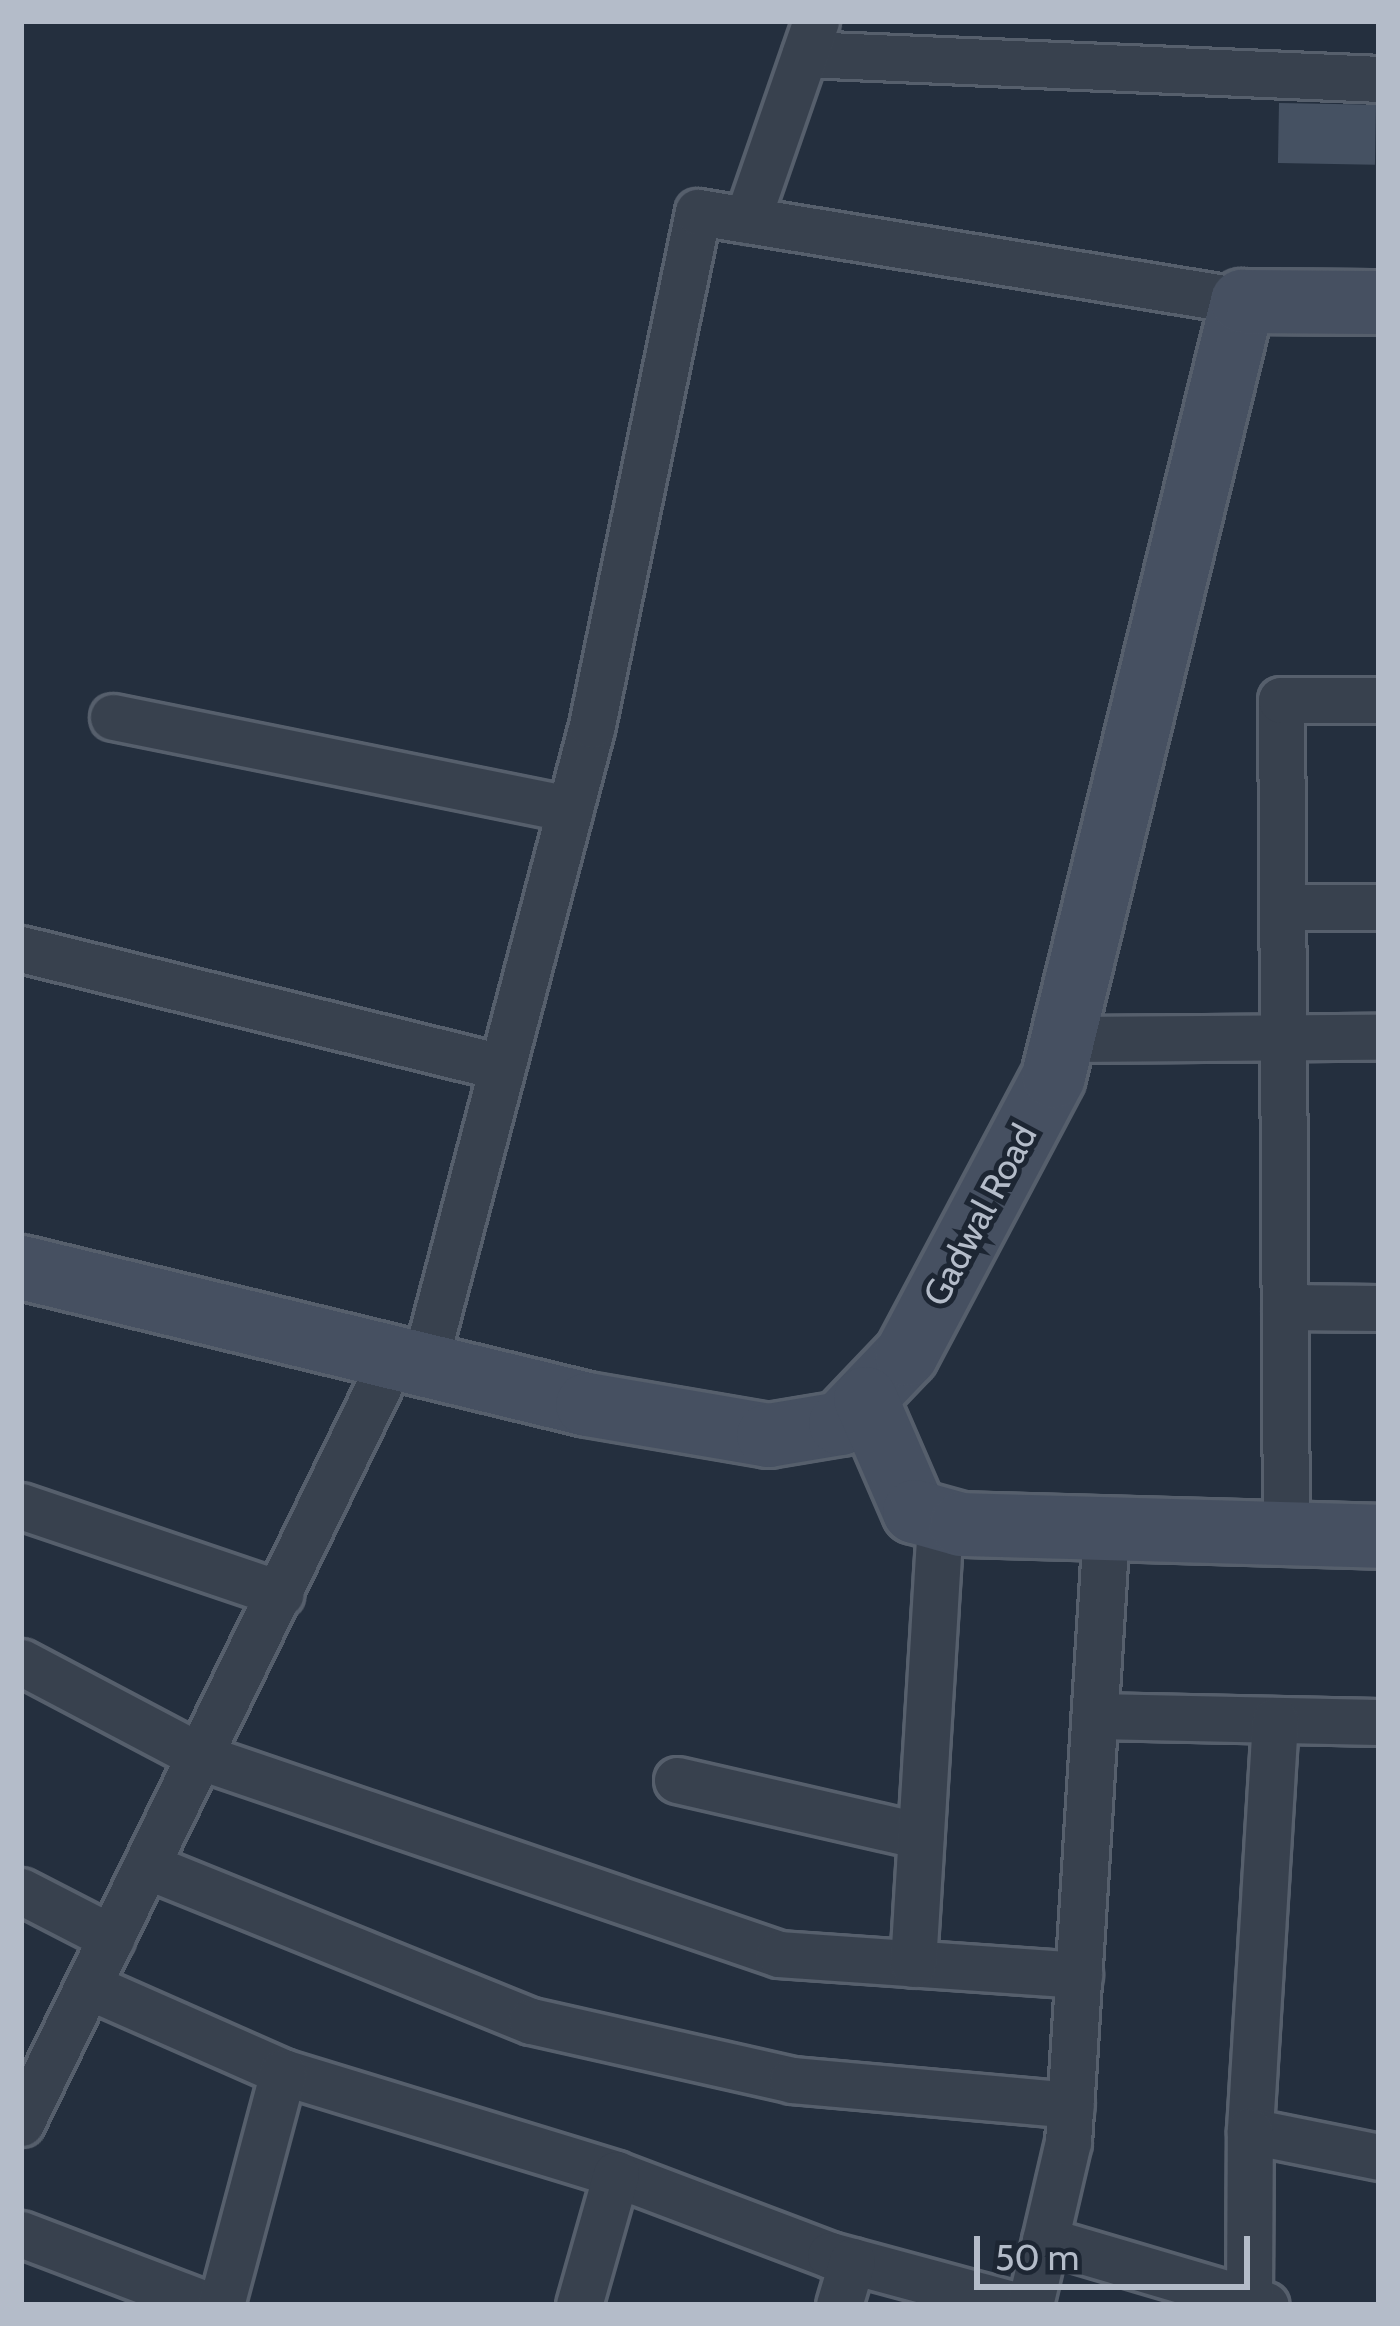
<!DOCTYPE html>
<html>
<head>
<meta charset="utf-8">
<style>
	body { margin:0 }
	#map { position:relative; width:1400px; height:2326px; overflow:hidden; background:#242f3e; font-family:Cabin,sans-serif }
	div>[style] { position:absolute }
	.building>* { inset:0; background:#455162; transform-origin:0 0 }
	.roads { filter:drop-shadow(3px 0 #565f6c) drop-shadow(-3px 0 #565f6c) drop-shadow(0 3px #565f6c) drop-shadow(0 -3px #565f6c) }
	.street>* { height:45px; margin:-22.5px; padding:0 22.5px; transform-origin:22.5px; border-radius:22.5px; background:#38414e }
	.secondary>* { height:63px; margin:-31.5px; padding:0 31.5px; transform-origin:31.5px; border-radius:31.5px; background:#465061 }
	span { translate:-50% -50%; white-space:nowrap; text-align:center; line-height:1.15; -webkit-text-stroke:10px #1d2633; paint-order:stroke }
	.street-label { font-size:36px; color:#b4bcc9 }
	.frame { position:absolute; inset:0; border:24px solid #b4bcc9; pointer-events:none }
	.scale { position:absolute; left:974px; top:2236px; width:276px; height:54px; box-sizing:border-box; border:6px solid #b4bcc9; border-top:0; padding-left:15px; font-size:36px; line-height:42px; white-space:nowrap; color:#b4bcc9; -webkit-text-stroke:9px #1d2633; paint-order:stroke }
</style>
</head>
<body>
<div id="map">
	<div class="building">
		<i style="left:1279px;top:103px;width:97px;height:60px;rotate:1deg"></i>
	</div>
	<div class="roads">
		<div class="street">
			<i style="left:805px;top:54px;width:575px;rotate:2.49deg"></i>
			<i style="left:747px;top:220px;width:211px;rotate:-70.9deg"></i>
			<i style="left:113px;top:717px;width:466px;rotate:11.4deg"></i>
			<i style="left:1282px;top:907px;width:97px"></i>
			<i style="left:21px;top:949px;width:495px;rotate:13.8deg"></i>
			<i style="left:1061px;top:1039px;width:318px;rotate:-0.4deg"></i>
			<i style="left:1285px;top:1307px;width:94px;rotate:0.6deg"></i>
			<i style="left:424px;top:1365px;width:662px;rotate:-75.29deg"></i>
			<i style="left:592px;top:725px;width:524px;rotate:-78.33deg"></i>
			<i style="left:698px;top:212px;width:551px;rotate:9.29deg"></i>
			<i style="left:21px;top:1506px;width:274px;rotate:18.7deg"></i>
			<i style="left:1286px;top:1535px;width:835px;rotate:-90.34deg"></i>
			<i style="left:1281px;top:700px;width:98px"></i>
			<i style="left:21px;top:1662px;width:204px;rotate:27.8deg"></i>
			<i style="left:201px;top:1757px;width:611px;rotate:18.82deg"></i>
			<i style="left:779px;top:1954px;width:301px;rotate:4deg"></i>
			<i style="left:1095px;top:1716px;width:284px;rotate:1.2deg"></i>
			<i style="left:1275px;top:1720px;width:412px;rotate:93.5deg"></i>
			<i style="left:1250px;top:2131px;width:132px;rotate:11.4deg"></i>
			<i style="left:677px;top:1780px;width:250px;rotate:12.9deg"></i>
			<i style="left:147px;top:1866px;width:414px;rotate:22deg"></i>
			<i style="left:531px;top:2021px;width:268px;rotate:12.7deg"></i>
			<i style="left:792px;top:2080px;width:280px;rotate:5.1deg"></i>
			<i style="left:21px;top:1891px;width:102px;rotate:27.3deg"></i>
			<i style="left:913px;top:1964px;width:447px;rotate:-86.5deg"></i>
			<i style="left:88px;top:1986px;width:213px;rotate:23.8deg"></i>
			<i style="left:283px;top:2072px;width:348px;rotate:17deg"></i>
			<i style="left:616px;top:2174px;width:229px;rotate:20.7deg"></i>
			<i style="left:830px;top:2255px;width:192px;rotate:15.1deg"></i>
			<i style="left:21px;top:2123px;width:852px;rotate:-64.1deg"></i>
			<i style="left:21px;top:2234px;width:200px;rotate:20.8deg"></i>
			<i style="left:1045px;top:2240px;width:230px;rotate:16.4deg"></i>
			<i style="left:1249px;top:2300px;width:169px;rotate:-89.7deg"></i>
			<i style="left:221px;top:2305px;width:241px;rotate:-75.1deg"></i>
			<i style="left:579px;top:2305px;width:136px;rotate:-74.2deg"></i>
			<i style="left:839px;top:2305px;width:46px;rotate:-73.5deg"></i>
			<i style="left:1030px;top:2305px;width:167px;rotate:-76.9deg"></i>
			<i style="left:1068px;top:2142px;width:614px;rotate:-86.45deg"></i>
		</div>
		<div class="secondary">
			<i style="left:21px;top:1267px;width:582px;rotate:13.61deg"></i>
			<i style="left:587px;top:1404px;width:184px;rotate:9.7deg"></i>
			<i style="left:768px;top:1435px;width:73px;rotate:-9.5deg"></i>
			<i style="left:840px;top:1423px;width:95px;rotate:-46.3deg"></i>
			<i style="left:906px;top:1354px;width:314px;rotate:-62.1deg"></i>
			<i style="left:1053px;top:1076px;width:798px;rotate:-76.29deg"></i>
			<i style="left:1242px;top:301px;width:137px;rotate:0.4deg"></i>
			<i style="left:865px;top:1398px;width:123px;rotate:66.6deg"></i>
			<i style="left:914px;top:1511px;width:49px;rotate:15.5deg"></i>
			<i style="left:961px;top:1524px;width:418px;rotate:1.6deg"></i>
		</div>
	</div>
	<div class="street-label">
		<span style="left:980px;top:1215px;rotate:-62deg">Gadwal Road</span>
	</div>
	<div class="frame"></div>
	<div class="scale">50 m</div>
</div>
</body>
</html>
